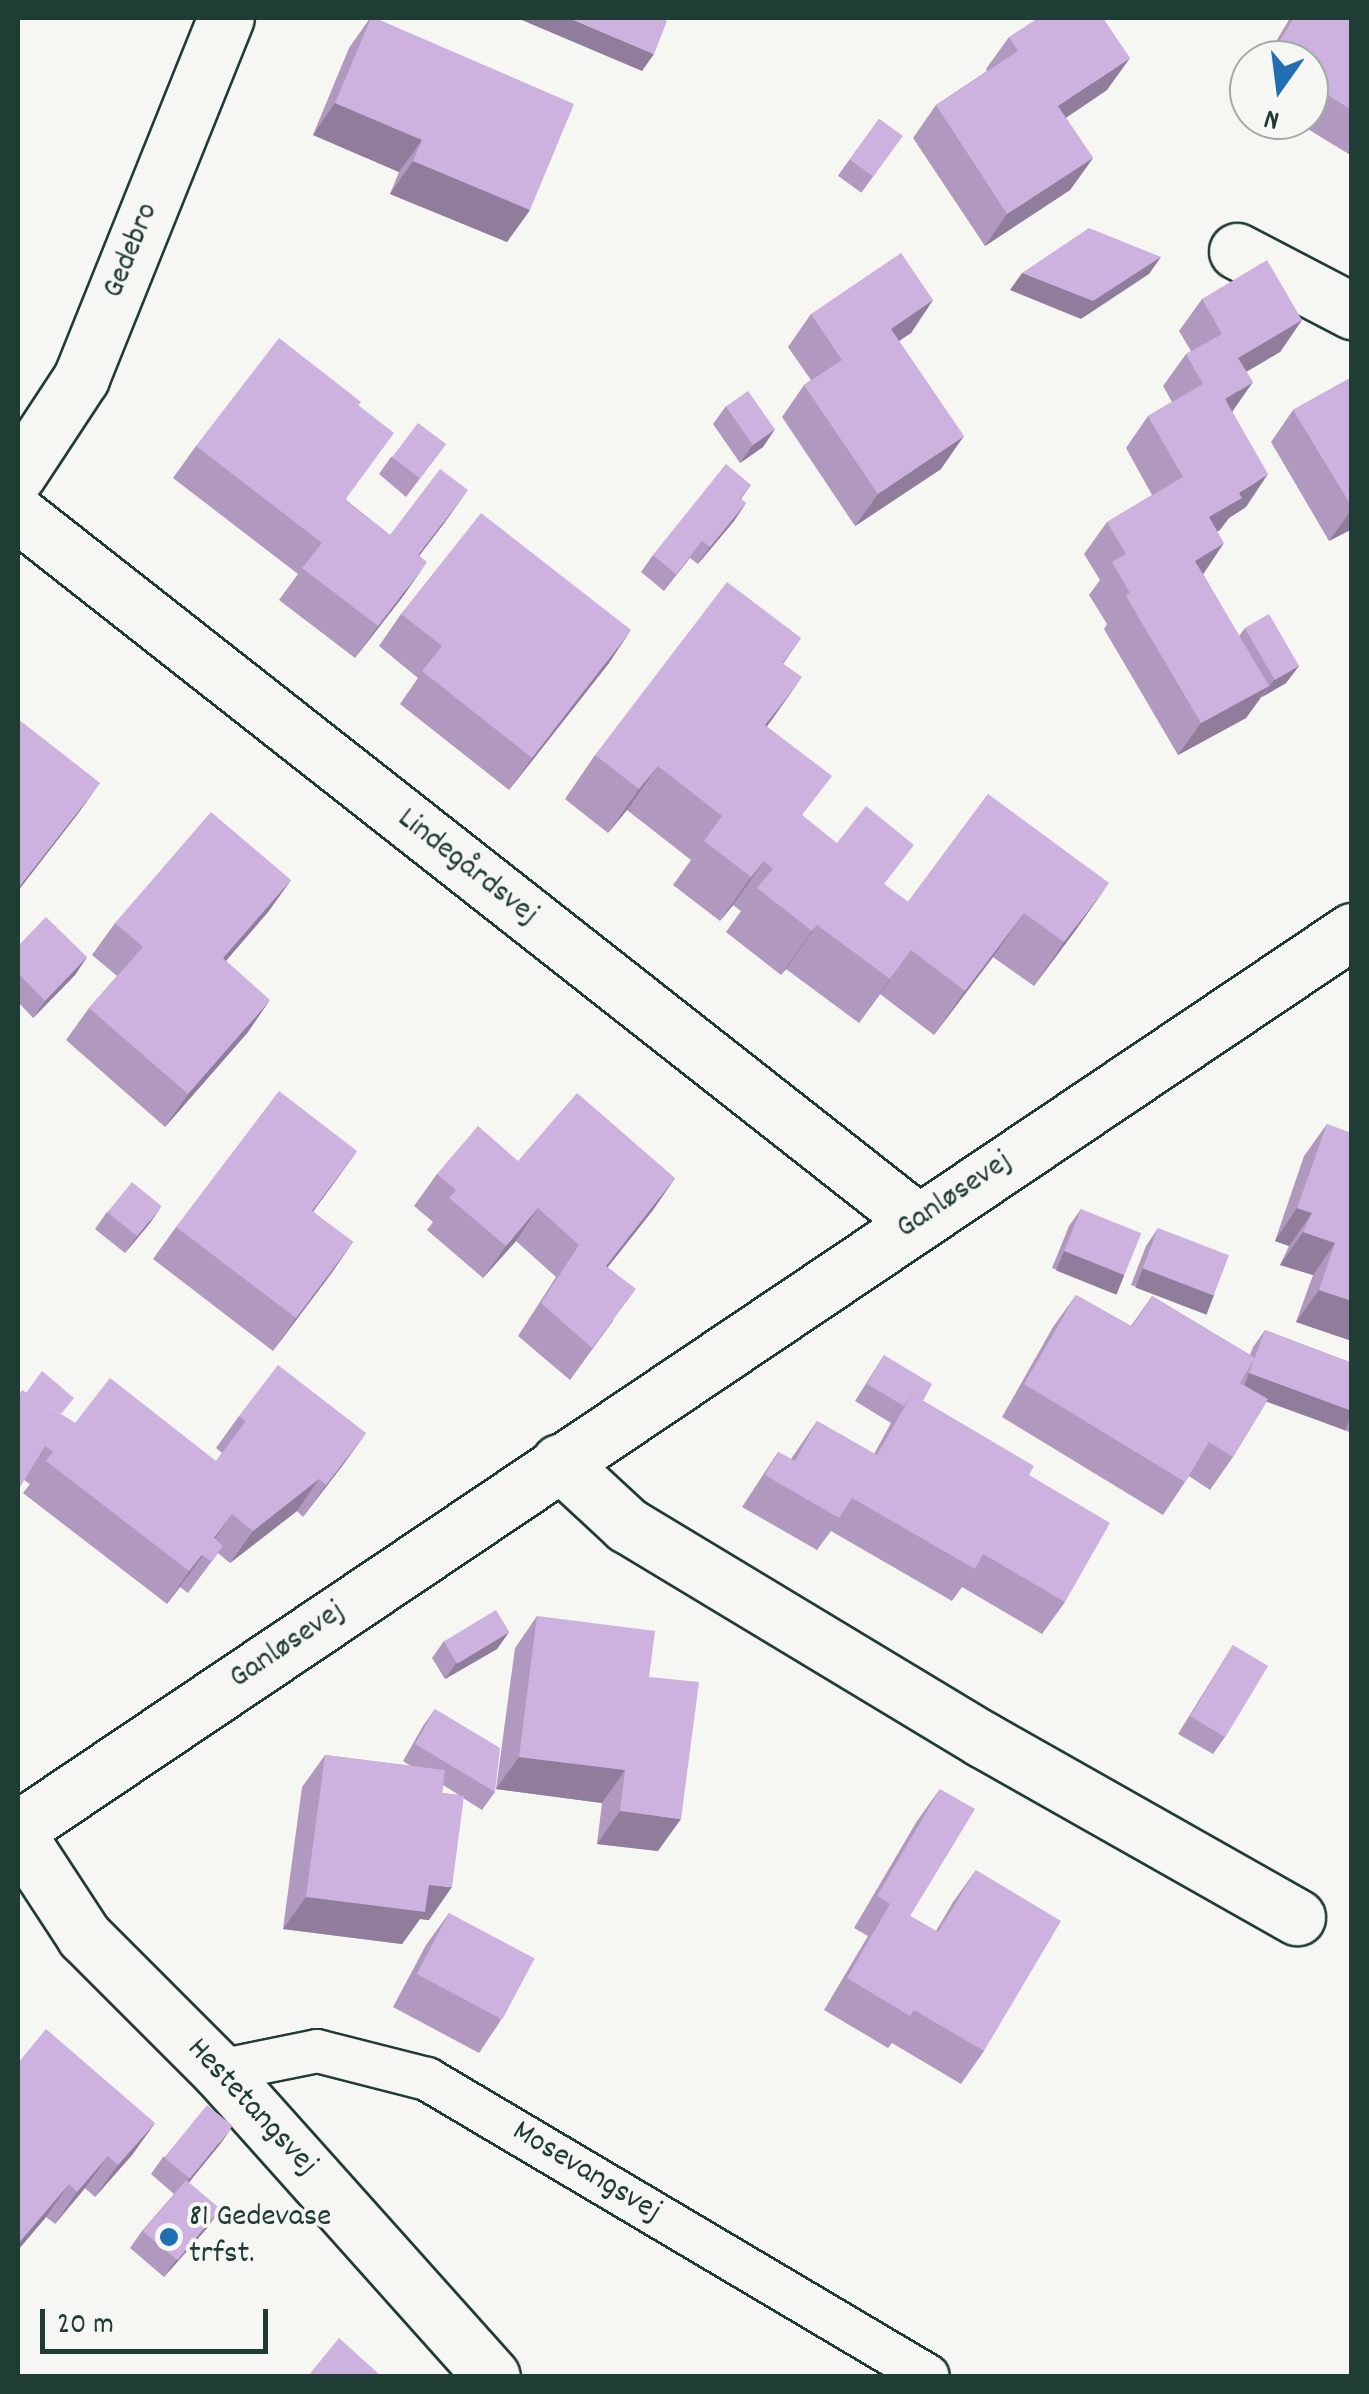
<!DOCTYPE html>
<html>
<head>
<meta charset="utf-8">
<style>
	body { margin:0 }
	#map { position:relative; width:1369px; height:2394px; overflow:hidden; background:#f6f6f2; font-family:Dekko,sans-serif }
	div>[style] { position:absolute }
	.roads { filter:drop-shadow(2px 0 #1f3d34) drop-shadow(-2px 0 #1f3d34) drop-shadow(0 2px #1f3d34) drop-shadow(0 -2px #1f3d34) }
	.lane>* { height:42px; margin:-21px; padding:0 21px; transform-origin:21px; border-radius:21px; background:#f6f6f2 }
	.street>* { height:55px; margin:-27.5px; padding:0 27.5px; transform-origin:27.5px; border-radius:27.5px; background:#f6f6f2 }
	.secondary>* { height:55px; margin:-27.5px; padding:0 27.5px; transform-origin:27.5px; border-radius:27.5px; background:#f6f6f2 }
	.wall>* { inset:0; background:#b098bf; transform-origin:0 0 }
	.shaded-wall>* { inset:0; background:#907c9b; transform-origin:0 0 }
	.building>* { inset:0; background:#cdb1de; transform-origin:0 0 }
	.dots>* { width:28px; height:28px; translate:-50% -50%; box-sizing:border-box; border:5px solid #f6f6f2; border-radius:50% }
	span { translate:-50% -50%; white-space:nowrap; text-align:center; line-height:1.15; -webkit-text-stroke:8px #f6f6f2; paint-order:stroke }
	.street-label { font-size:32px; color:#1f3d34 }
	.poi-label { font-size:32px; color:#1f3d34 }
	.left { translate:0 -50%; text-align:left }
	.frame { position:absolute; inset:0; border:20px solid #1f3d34; pointer-events:none }
	.north { position:absolute; left:1229px; top:40px; width:100px; height:100px; box-sizing:border-box; background:#f6f6f2; border:2px solid #a0aca6; border-radius:50%; rotate:194deg; font-size:28px; font-weight:700; line-height:40px; text-align:center; color:#1f3d34 }
	.north::after { content:''; display:block; margin:auto; width:35px; height:45px; background:#1f6fb2; clip-path:polygon(50% 0,100% 100%,50% 72%,0 100%) }
	.scale { position:absolute; left:40px; top:2309px; width:228px; height:45px; box-sizing:border-box; border:5px solid #1f3d34; border-top:0; padding-left:12px; font-size:30px; line-height:35px; white-space:nowrap; color:#1f3d34; -webkit-text-stroke:8px #f6f6f2; paint-order:stroke }
</style>
</head>
<body>
<div id="map">
	<div class="roads">
		<div class="lane">
			<i style="left:219px;top:2071px;width:100px;rotate:-11.5deg"></i>
			<i style="left:317px;top:2051px;width:114px;rotate:14.3deg"></i>
			<i style="left:427px;top:2079px;width:582px;rotate:30.66deg"></i>
		</div>
		<div class="street">
			<i style="left:1237px;top:251px;width:130px;rotate:27.6deg"></i>
			<i style="left:18px;top:474px;width:115px;rotate:-56.7deg"></i>
			<i style="left:81px;top:378px;width:388px;rotate:-68.1deg"></i>
			<i style="left:18px;top:514px;width:1144px;rotate:38.18deg"></i>
			<i style="left:559px;top:1462px;width:93px;rotate:42.8deg"></i>
			<i style="left:627px;top:1525px;width:415px;rotate:31.1deg"></i>
			<i style="left:982px;top:1739px;width:362px;rotate:29.5deg"></i>
			<i style="left:18px;top:1835px;width:121px;rotate:56.8deg"></i>
			<i style="left:84px;top:1936px;width:191px;rotate:45deg"></i>
			<i style="left:219px;top:2071px;width:409px;rotate:48.2deg"></i>
		</div>
		<div class="secondary">
			<i style="left:18px;top:1829px;width:1608px;rotate:-33.95deg"></i>
		</div>
	</div>
	<div class="wall">
		<i style="clip-path:polygon(370px 18px,530px 210px,507px 242px,390px 194px,399px 172px,313px 135px,349px 48px)"></i>
		<i style="clip-path:polygon(1290px 18px,1352px 18px,1352px 156px,1293px 120px,1309px 120px,1309px 60px,1265px 60px)"></i>
		<i style="clip-path:polygon(1009px 37px,1107px 90px,1066px 118px,1093px 158px,1070px 190px,985px 246px,913px 138px,936px 105px,987px 71px,986px 69px)"></i>
		<i style="left:879px;top:119px;width:29px;height:70px;rotate:36deg"></i>
		<i style="clip-path:polygon(1202px 299px,1302px 320px,1280px 352px,1246px 372px,1232px 412px,1246px 507px,1229px 518px,1217px 532px,1203px 574px,1239px 636px,1245px 628px,1299px 666px,1286px 683px,1262px 697px,1262px 696px,1246px 718px,1178px 755px,1104px 629px,1107px 624px,1089px 595px,1100px 580px,1084px 554px,1107px 522px,1152px 495px,1126px 448px,1148px 416px,1172px 402px,1163px 386px,1186px 354px,1191px 351px,1179px 331px)"></i>
		<i style="clip-path:polygon(933px 300px,911px 333px,899px 341px,941px 469px,855px 526px,782px 417px,804px 385px,811px 380px,788px 347px,811px 314px)"></i>
		<i style="clip-path:polygon(1352px 377px,1352px 529px,1329px 541px,1271px 442px,1293px 410px)"></i>
		<i style="clip-path:polygon(359px 405px,346px 500px,390px 535px,445px 522px,419px 556px,404px 595px,355px 658px,279px 600px,298px 574px,173px 478px,196px 446px)"></i>
		<i style="clip-path:polygon(726px 406px,775px 429px,763px 447px,740px 463px,713px 424px)"></i>
		<i style="clip-path:polygon(446px 444px,406px 497px,379px 474px,391px 457px)"></i>
		<i style="clip-path:polygon(751px 485px,741px 499px,746px 503px,734px 521px,698px 564px,690px 558px,664px 591px,641px 572px,653px 555px)"></i>
		<i style="clip-path:polygon(401px 614px,609px 663px,509px 790px,400px 704px,418px 678px,379px 646px)"></i>
		<i style="clip-path:polygon(801px 638px,783px 664px,767px 726px,803px 816px,886px 886px,908px 902px,988px 794px,1078px 927px,1034px 986px,993px 957px,934px 1035px,880px 994px,859px 1023px,786px 969px,781px 975px,726px 932px,741px 911px,733px 905px,720px 921px,673px 885px,691px 860px,627px 810px,608px 833px,565px 799px,595px 755px)"></i>
		<i style="clip-path:polygon(291px 880px,268px 912px,226px 960px,248px 1032px,165px 1127px,66px 1040px,89px 1008px,117px 976px,92px 955px,115px 923px)"></i>
		<i style="clip-path:polygon(18px 946px,87px 957px,75px 975px,33px 1018px,18px 1002px)"></i>
		<i style="clip-path:polygon(1327px 1124px,1352px 1341px,1296px 1322px,1313px 1275px,1280px 1265px,1289px 1246px,1275px 1241px,1304px 1156px)"></i>
		<i style="clip-path:polygon(357px 1151px,313px 1212px,353px 1242px,273px 1351px,153px 1259px,176px 1227px)"></i>
		<i style="clip-path:polygon(518px 1161px,675px 1178px,653px 1210px,608px 1267px,613px 1321px,570px 1380px,518px 1336px,556px 1277px,516px 1241px,483px 1278px,427px 1230px,433px 1222px,414px 1206px,437px 1174px)"></i>
		<i style="clip-path:polygon(1081px 1209px,1124px 1275px,1112px 1292px,1052px 1268px,1069px 1226px)"></i>
		<i style="clip-path:polygon(107px 1212px,150px 1223px,125px 1253px,95px 1229px)"></i>
		<i style="clip-path:polygon(1158px 1228px,1214px 1295px,1202px 1312px,1131px 1285px,1146px 1246px)"></i>
		<i style="clip-path:polygon(1076px 1295px,1131px 1326px,1152px 1296px,1250px 1355px,1253px 1347px,1265px 1330px,1352px 1363px,1352px 1433px,1267px 1401px,1233px 1457px,1210px 1490px,1189px 1476px,1163px 1515px,1002px 1417px,1053px 1327px)"></i>
		<i style="clip-path:polygon(884px 1355px,923px 1401px,1029px 1475px,1065px 1602px,1042px 1634px,962px 1587px,952px 1601px,831px 1531px,817px 1550px,742px 1507px,778px 1452px,791px 1459px,817px 1421px,874px 1454px,891px 1423px,855px 1401px)"></i>
		<i style="clip-path:polygon(62px 1415px,75px 1423px,216px 1461px,222px 1453px,216px 1448px,239px 1416px,366px 1433px,303px 1517px,297px 1511px,230px 1563px,218px 1553px,188px 1593px,180px 1587px,167px 1604px,23px 1493px,30px 1484px,24px 1480px)"></i>
		<i style="clip-path:polygon(537px 1616px,649px 1677px,658px 1851px,597px 1844px,602px 1803px,496px 1789px,515px 1648px)"></i>
		<i style="clip-path:polygon(509px 1632px,497px 1649px,445px 1679px,432px 1658px,444px 1641px)"></i>
		<i style="clip-path:polygon(1233px 1645px,1225px 1737px,1213px 1754px,1178px 1734px)"></i>
		<i style="clip-path:polygon(evenodd,435px 1709px,495px 1792px,482px 1810px,463px 1798px,429px 1920px,420px 1919px,402px 1944px,283px 1929px,302px 1787px,325px 1755px,411px 1766px,403px 1761px,423px 1726px,435px 1709px,443px 1785px,459px 1795px,442px 1793px,443px 1785px)"></i>
		<i style="clip-path:polygon(940px 1789px,910px 1916px,936px 1931px,953px 1902px,976px 1870px,984px 2051px,961px 2084px,892px 2043px,888px 2048px,824px 2010px,868px 1936px,854px 1928px,917px 1821px)"></i>
		<i style="clip-path:polygon(449px 1913px,501px 2020px,479px 2053px,393px 2007px,426px 1945px)"></i>
		<i style="clip-path:polygon(18px 2063px,155px 2123px,132px 2155px,95px 2197px,85px 2188px,55px 2224px,46px 2217px,18px 2250px)"></i>
		<i style="clip-path:polygon(221px 2143px,189px 2182px,208px 2227px,164px 2277px,130px 2248px,142px 2231px,174px 2194px,151px 2174px,163px 2157px)"></i>
	</div>
	<div class="shaded-wall">
		<i style="clip-path:polygon(517px 18px,569px 18px,654px 54px,642px 71px)"></i>
		<i style="clip-path:polygon(1130px 58px,1107px 90px,1035px 138px,1058px 106px)"></i>
		<i style="clip-path:polygon(335px 103px,422px 140px,399px 172px,313px 135px)"></i>
		<i style="clip-path:polygon(1093px 158px,1070px 190px,985px 246px,1007px 214px)"></i>
		<i style="clip-path:polygon(413px 161px,530px 210px,507px 242px,390px 194px)"></i>
		<i style="clip-path:polygon(1161px 257px,1149px 274px,1081px 319px,1010px 290px,1022px 273px)"></i>
		<i style="clip-path:polygon(933px 300px,911px 333px,869px 361px,891px 329px)"></i>
		<i style="clip-path:polygon(1302px 320px,1280px 352px,1215px 390px,1238px 358px)"></i>
		<i style="clip-path:polygon(1253px 382px,1230px 415px,1225px 399px)"></i>
		<i style="clip-path:polygon(775px 429px,763px 447px,740px 463px,752px 446px)"></i>
		<i style="clip-path:polygon(964px 436px,941px 469px,855px 526px,878px 494px)"></i>
		<i style="clip-path:polygon(1268px 474px,1246px 507px,1229px 518px,1220px 530px,1186px 549px,1209px 517px,1239px 493px)"></i>
		<i style="clip-path:polygon(468px 490px,445px 522px,395px 587px,418px 555px)"></i>
		<i style="clip-path:polygon(746px 503px,734px 521px,698px 564px,710px 547px)"></i>
		<i style="clip-path:polygon(1352px 509px,1352px 529px,1329px 541px)"></i>
		<i style="clip-path:polygon(1224px 543px,1202px 576px,1195px 561px)"></i>
		<i style="clip-path:polygon(427px 562px,404px 595px,355px 658px,378px 626px)"></i>
		<i style="clip-path:polygon(631px 630px,609px 663px,509px 790px,532px 758px)"></i>
		<i style="clip-path:polygon(1299px 666px,1286px 683px,1262px 697px,1274px 680px)"></i>
		<i style="clip-path:polygon(802px 677px,771px 721px,735px 769px,765px 725px)"></i>
		<i style="clip-path:polygon(1269px 686px,1246px 718px,1178px 755px,1201px 723px)"></i>
		<i style="clip-path:polygon(658px 766px,627px 810px,608px 833px,639px 789px)"></i>
		<i style="clip-path:polygon(100px 783px,77px 815px,18px 891px,18px 888px)"></i>
		<i style="clip-path:polygon(764px 861px,733px 905px,720px 921px,751px 877px)"></i>
		<i style="clip-path:polygon(291px 880px,268px 912px,201px 990px,223px 958px)"></i>
		<i style="clip-path:polygon(1109px 883px,1078px 927px,1034px 986px,1064px 942px)"></i>
		<i style="clip-path:polygon(1024px 913px,993px 957px,934px 1035px,965px 991px)"></i>
		<i style="clip-path:polygon(817px 925px,786px 969px,781px 975px,812px 931px)"></i>
		<i style="clip-path:polygon(911px 950px,880px 994px,859px 1023px,890px 979px)"></i>
		<i style="clip-path:polygon(87px 957px,75px 975px,33px 1018px,45px 1001px)"></i>
		<i style="clip-path:polygon(270px 1000px,248px 1032px,165px 1127px,188px 1094px)"></i>
		<i style="clip-path:polygon(357px 1151px,334px 1183px,289px 1243px,312px 1211px)"></i>
		<i style="clip-path:polygon(675px 1178px,653px 1210px,583px 1298px,606px 1266px)"></i>
		<i style="clip-path:polygon(162px 1206px,150px 1223px,125px 1253px,137px 1236px)"></i>
		<i style="clip-path:polygon(538px 1208px,516px 1241px,483px 1278px,506px 1246px)"></i>
		<i style="clip-path:polygon(1297px 1208px,1312px 1213px,1289px 1246px,1275px 1241px)"></i>
		<i style="clip-path:polygon(1303px 1232px,1335px 1243px,1313px 1275px,1280px 1265px)"></i>
		<i style="clip-path:polygon(353px 1242px,331px 1274px,273px 1351px,296px 1318px)"></i>
		<i style="left:1064px;top:1251px;width:65px;height:21px;rotate:22deg"></i>
		<i style="left:1143px;top:1268px;width:76px;height:21px;rotate:21deg"></i>
		<i style="clip-path:polygon(1319px 1290px,1352px 1301px,1352px 1341px,1296px 1322px)"></i>
		<i style="left:1249px;top:1373px;width:110px;height:21px;rotate:20deg"></i>
		<i style="clip-path:polygon(366px 1433px,343px 1465px,303px 1517px,326px 1485px)"></i>
		<i style="clip-path:polygon(319px 1479px,297px 1511px,230px 1563px,253px 1531px)"></i>
		<i style="clip-path:polygon(232px 1514px,210px 1546px,167px 1604px,189px 1571px)"></i>
		<i style="clip-path:polygon(509px 1632px,497px 1649px,445px 1679px,457px 1662px)"></i>
		<i style="clip-path:polygon(519px 1757px,625px 1770px,602px 1803px,496px 1789px)"></i>
		<i style="clip-path:polygon(620px 1811px,681px 1819px,658px 1851px,597px 1844px)"></i>
		<i style="clip-path:polygon(429px 1885px,452px 1887px,429px 1920px,420px 1919px,402px 1944px,283px 1929px,306px 1897px)"></i>
		<i style="clip-path:polygon(155px 2123px,132px 2155px,95px 2197px,118px 2165px)"></i>
		<i style="clip-path:polygon(233px 2126px,221px 2143px,177px 2197px,189px 2179px)"></i>
		<i style="clip-path:polygon(108px 2156px,85px 2188px,55px 2224px,77px 2192px)"></i>
		<i style="clip-path:polygon(69px 2184px,46px 2217px,18px 2250px,18px 2244px)"></i>
		<i style="clip-path:polygon(220px 2209px,208px 2227px,164px 2277px,176px 2260px)"></i>
	</div>
	<div class="building">
		<i style="clip-path:polygon(371px 18px,375px 18px,574px 104px,530px 210px,413px 161px,422px 140px,335px 103px)"></i>
		<i style="clip-path:polygon(569px 18px,660px 18px,667px 21px,654px 54px)"></i>
		<i style="clip-path:polygon(1038px 18px,1103px 18px,1130px 58px,1058px 106px,1093px 158px,1007px 214px,936px 105px,1018px 51px,1009px 37px)"></i>
		<i style="clip-path:polygon(1294px 18px,1352px 18px,1352px 110px,1309px 84px,1309px 60px,1277px 60px,1270px 56px)"></i>
		<i style="left:879px;top:119px;width:29px;height:50px;rotate:36deg"></i>
		<i style="clip-path:polygon(1089px 228px,1161px 257px,1093px 301px,1022px 273px)"></i>
		<i style="clip-path:polygon(901px 253px,933px 300px,891px 329px,964px 436px,878px 494px,804px 385px,842px 360px,811px 314px)"></i>
		<i style="clip-path:polygon(1267px 260px,1302px 320px,1238px 358px,1253px 382px,1225px 399px,1268px 474px,1239px 493px,1242px 498px,1209px 517px,1224px 543px,1195px 561px,1269px 686px,1201px 723px,1126px 596px,1130px 593px,1112px 562px,1126px 554px,1107px 522px,1183px 477px,1148px 416px,1203px 384px,1186px 354px,1222px 334px,1202px 299px)"></i>
		<i style="clip-path:polygon(279px 338px,361px 402px,358px 405px,394px 433px,345px 500px,390px 535px,440px 469px,468px 490px,418px 555px,427px 562px,378px 626px,302px 568px,322px 543px,196px 446px)"></i>
		<i style="clip-path:polygon(1352px 377px,1352px 507px,1293px 410px)"></i>
		<i style="left:748px;top:391px;width:47px;height:27px;rotate:55deg"></i>
		<i style="left:418px;top:423px;width:35px;height:43px;rotate:37deg"></i>
		<i style="clip-path:polygon(726px 464px,751px 485px,740px 498px,746px 503px,710px 547px,702px 541px,676px 574px,653px 555px)"></i>
		<i style="clip-path:polygon(481px 513px,631px 630px,532px 758px,422px 671px,442px 646px,401px 614px)"></i>
		<i style="clip-path:polygon(727px 582px,801px 638px,782px 663px,802px 677px,765px 725px,832px 776px,802px 815px,837px 843px,866px 806px,914px 845px,884px 884px,908px 902px,988px 794px,1109px 883px,1064px 942px,1024px 913px,965px 991px,911px 950px,890px 979px,817px 925px,812px 931px,757px 888px,773px 869px,764px 861px,751px 877px,704px 841px,722px 816px,658px 766px,639px 789px,595px 755px)"></i>
		<i style="left:1269px;top:614px;width:60px;height:28px;rotate:60deg"></i>
		<i style="clip-path:polygon(18px 719px,100px 783px,18px 888px)"></i>
		<i style="clip-path:polygon(211px 812px,291px 880px,223px 958px,270px 1000px,188px 1094px,89px 1008px,143px 947px,115px 923px)"></i>
		<i style="clip-path:polygon(46px 917px,87px 957px,45px 1001px,18px 973px,18px 946px)"></i>
		<i style="clip-path:polygon(279px 1091px,357px 1151px,312px 1211px,353px 1242px,296px 1318px,176px 1227px)"></i>
		<i style="clip-path:polygon(577px 1093px,675px 1178px,606px 1266px,636px 1289px,592px 1348px,541px 1303px,579px 1245px,538px 1208px,506px 1246px,449px 1198px,456px 1190px,437px 1174px,478px 1126px,518px 1161px)"></i>
		<i style="clip-path:polygon(1327px 1124px,1352px 1133px,1352px 1301px,1319px 1290px,1335px 1243px,1303px 1232px,1312px 1213px,1297px 1208px)"></i>
		<i style="left:132px;top:1182px;width:38px;height:39px;rotate:39deg"></i>
		<i style="left:1081px;top:1209px;width:65px;height:45px;rotate:22deg"></i>
		<i style="left:1158px;top:1228px;width:76px;height:43px;rotate:21deg"></i>
		<i style="clip-path:polygon(1076px 1295px,1132px 1327px,1152px 1296px,1255px 1358px,1240px 1383px,1268px 1399px,1233px 1457px,1209px 1442px,1185px 1482px,1024px 1384px)"></i>
		<i style="clip-path:polygon(1265px 1330px,1352px 1363px,1352px 1411px,1249px 1373px)"></i>
		<i style="clip-path:polygon(884px 1355px,932px 1384px,923px 1401px,912px 1394px,904px 1406px,867px 1384px)"></i>
		<i style="clip-path:polygon(278px 1365px,366px 1433px,326px 1485px,319px 1479px,253px 1531px,232px 1514px,214px 1538px,223px 1546px,211px 1561px,202px 1555px,189px 1571px,46px 1461px,53px 1452px,45px 1446px,18px 1490px,18px 1397px,22px 1390px,75px 1423px,110px 1378px,216px 1461px,246px 1421px,239px 1416px)"></i>
		<i style="clip-path:polygon(42px 1371px,74px 1398px,61px 1414px,26px 1393px)"></i>
		<i style="clip-path:polygon(912px 1394px,1034px 1466px,1029px 1475px,1110px 1523px,1065px 1602px,983px 1554px,975px 1569px,852px 1498px,839px 1518px,765px 1475px,778px 1452px,795px 1461px,817px 1421px,877px 1455px)"></i>
		<i style="left:496px;top:1610px;width:26px;height:61px;rotate:59deg"></i>
		<i style="clip-path:polygon(537px 1616px,655px 1631px,649px 1677px,699px 1682px,681px 1819px,620px 1811px,625px 1770px,519px 1757px)"></i>
		<i style="left:1233px;top:1645px;width:41px;height:83px;rotate:31deg"></i>
		<i style="clip-path:polygon(435px 1709px,500px 1748px,495px 1792px,415px 1744px)"></i>
		<i style="clip-path:polygon(325px 1755px,445px 1770px,442px 1793px,464px 1796px,452px 1887px,429px 1885px,425px 1912px,306px 1897px)"></i>
		<i style="clip-path:polygon(940px 1789px,975px 1809px,910px 1916px,938px 1932px,976px 1870px,1061px 1921px,984px 2051px,914px 2010px,910px 2016px,847px 1978px,890px 1904px,877px 1896px)"></i>
		<i style="left:449px;top:1913px;width:97px;height:69px;rotate:28deg"></i>
		<i style="clip-path:polygon(46px 2029px,155px 2123px,118px 2165px,108px 2156px,77px 2192px,69px 2184px,18px 2244px,18px 2063px)"></i>
		<i style="left:207px;top:2105px;width:33px;height:68px;rotate:39deg"></i>
		<i style="left:186px;top:2180px;width:45px;height:67px;rotate:40deg"></i>
		<i style="clip-path:polygon(339px 2338px,381px 2376px,308px 2376px)"></i>
	</div>
	<div class="dots">
		<i style="left:169px;top:2237px;background:#1f6fb2"></i>
	</div>
	<div class="street-label">
		<span style="left:132px;top:251px;rotate:-68deg">Gedebro</span>
		<span style="left:467px;top:868px;rotate:38deg">Lindegårdsvej</span>
		<span style="left:955px;top:1196px;rotate:-34deg">Ganløsevej</span>
		<span style="left:288px;top:1646px;rotate:-34deg">Ganløsevej</span>
		<span style="left:251px;top:2108px;rotate:47deg">Hestetangsvej</span>
		<span style="left:586px;top:2173px;rotate:31deg">Mosevangsvej</span>
	</div>
	<div class="poi-label">
		<span class="left" style="left:189px;top:2237px">81 Gedevase<br>trfst.</span>
	</div>
	<div class="frame"></div>
	<div class="north">N</div>
	<div class="scale">20 m</div>
</div>
</body>
</html>
